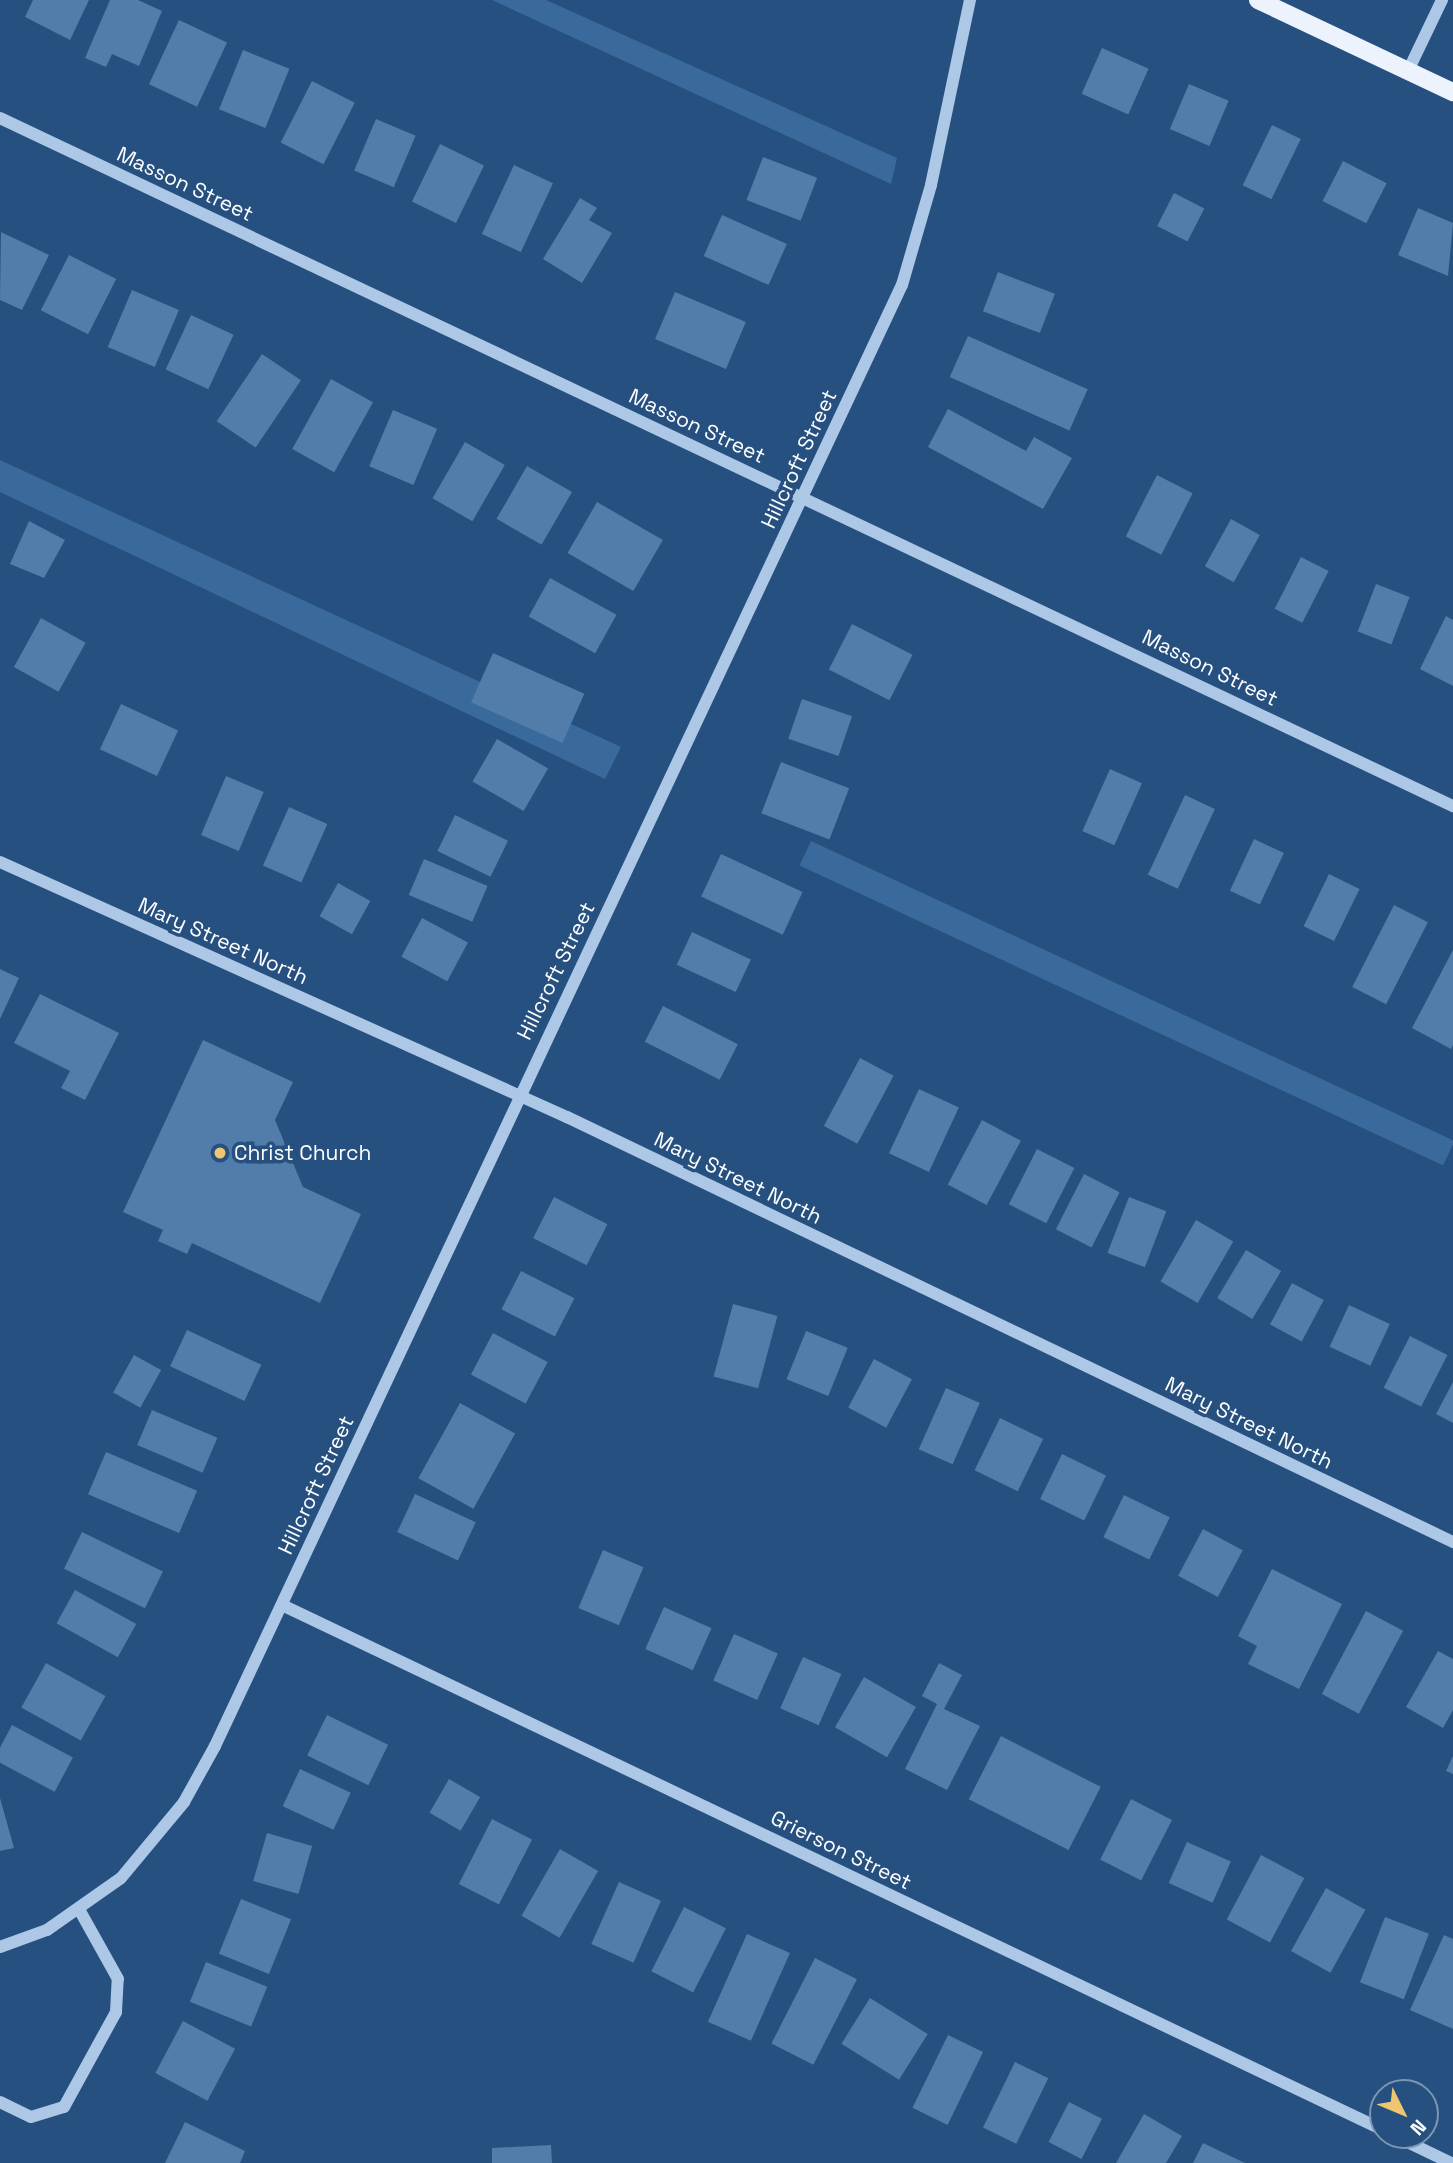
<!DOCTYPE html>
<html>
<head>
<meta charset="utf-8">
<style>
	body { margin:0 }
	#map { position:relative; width:1453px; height:2163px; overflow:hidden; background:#26507f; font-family:"Space Grotesk",sans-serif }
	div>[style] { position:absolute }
	.green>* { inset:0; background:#3a6a9c; transform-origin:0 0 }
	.building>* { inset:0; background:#527ca9; transform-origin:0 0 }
	.minor>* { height:12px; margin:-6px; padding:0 6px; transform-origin:6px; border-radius:6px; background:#acc8e6 }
	.major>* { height:18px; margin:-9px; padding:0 9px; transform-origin:9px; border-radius:9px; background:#ecf3fd }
	.dots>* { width:19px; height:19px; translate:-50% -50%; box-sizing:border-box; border:4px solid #26507f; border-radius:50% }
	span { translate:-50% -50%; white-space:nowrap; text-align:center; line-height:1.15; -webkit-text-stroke:7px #26507f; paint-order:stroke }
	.street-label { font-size:21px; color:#fff }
	.poi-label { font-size:21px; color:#fff }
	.left { translate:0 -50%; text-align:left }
	.north { position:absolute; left:1369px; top:2079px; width:70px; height:70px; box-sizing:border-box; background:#26507f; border:2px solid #7d96b2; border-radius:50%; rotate:133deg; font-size:19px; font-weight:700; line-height:28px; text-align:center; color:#fff }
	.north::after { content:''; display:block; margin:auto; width:24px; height:32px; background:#efc670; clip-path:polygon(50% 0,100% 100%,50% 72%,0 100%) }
</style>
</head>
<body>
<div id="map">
	<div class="green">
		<i style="clip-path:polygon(492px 0,546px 0,897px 158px,891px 184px)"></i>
		<i style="clip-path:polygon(0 460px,621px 747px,605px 779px,0 492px)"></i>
		<i style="left:811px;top:841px;width:710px;height:27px;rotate:25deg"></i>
	</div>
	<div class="building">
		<i style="clip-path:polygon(33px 0,89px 0,70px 40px,25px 17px)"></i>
		<i style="clip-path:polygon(110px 0,138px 0,162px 11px,139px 66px,112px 54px,106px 67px,85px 58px)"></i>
		<i style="left:179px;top:20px;width:53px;height:71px;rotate:25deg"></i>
		<i style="left:1102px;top:48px;width:51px;height:50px;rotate:24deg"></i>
		<i style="left:243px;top:50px;width:50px;height:64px;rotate:22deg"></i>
		<i style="left:312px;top:81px;width:48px;height:69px;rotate:27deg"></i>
		<i style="left:1189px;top:84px;width:43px;height:49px;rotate:23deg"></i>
		<i style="left:376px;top:119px;width:43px;height:56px;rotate:23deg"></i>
		<i style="left:1272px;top:125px;width:32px;height:67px;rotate:26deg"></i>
		<i style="left:440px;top:144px;width:49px;height:64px;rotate:26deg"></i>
		<i style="left:763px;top:157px;width:58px;height:46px;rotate:21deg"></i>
		<i style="left:1343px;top:161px;width:49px;height:45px;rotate:27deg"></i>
		<i style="left:514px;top:165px;width:43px;height:76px;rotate:25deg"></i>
		<i style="left:1174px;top:193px;width:34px;height:37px;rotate:27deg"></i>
		<i style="clip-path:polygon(580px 198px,597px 208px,589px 220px,612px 233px,582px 283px,543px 259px)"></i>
		<i style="clip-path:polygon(1418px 208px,1453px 223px,1448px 276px,1398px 255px)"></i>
		<i style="left:722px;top:215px;width:71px;height:45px;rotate:24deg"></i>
		<i style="clip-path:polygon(1px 232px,49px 255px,22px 310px,0 300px)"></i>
		<i style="left:69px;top:255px;width:53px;height:62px;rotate:27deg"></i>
		<i style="left:998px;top:272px;width:61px;height:42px;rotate:21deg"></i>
		<i style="left:132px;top:290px;width:51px;height:62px;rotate:23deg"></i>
		<i style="left:675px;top:292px;width:77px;height:51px;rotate:23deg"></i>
		<i style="left:191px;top:315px;width:47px;height:60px;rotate:25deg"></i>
		<i style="left:968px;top:336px;width:131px;height:45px;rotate:24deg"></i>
		<i style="left:262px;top:354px;width:47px;height:81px;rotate:34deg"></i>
		<i style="left:331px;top:379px;width:48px;height:80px;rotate:29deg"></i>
		<i style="clip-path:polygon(948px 409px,1026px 451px,1034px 437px,1072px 458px,1043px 509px,928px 447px)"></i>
		<i style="left:393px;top:410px;width:48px;height:61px;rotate:23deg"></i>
		<i style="left:465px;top:442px;width:46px;height:65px;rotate:30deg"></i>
		<i style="left:527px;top:466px;width:52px;height:61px;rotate:30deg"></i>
		<i style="left:1157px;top:475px;width:40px;height:69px;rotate:27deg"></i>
		<i style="left:597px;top:502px;width:76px;height:59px;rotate:30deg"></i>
		<i style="left:1231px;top:519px;width:33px;height:54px;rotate:29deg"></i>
		<i style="clip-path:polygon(29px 521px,65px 540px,44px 578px,10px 564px)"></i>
		<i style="left:1301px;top:557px;width:31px;height:58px;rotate:27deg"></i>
		<i style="left:550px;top:578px;width:76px;height:44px;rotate:29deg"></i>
		<i style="left:1376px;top:584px;width:36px;height:51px;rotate:21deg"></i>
		<i style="clip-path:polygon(1446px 616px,1453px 620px,1453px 686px,1420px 669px)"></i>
		<i style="left:41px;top:618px;width:51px;height:56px;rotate:29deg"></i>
		<i style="left:852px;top:624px;width:68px;height:51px;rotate:27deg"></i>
		<i style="left:493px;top:653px;width:100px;height:54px;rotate:24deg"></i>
		<i style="left:802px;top:699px;width:53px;height:42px;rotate:19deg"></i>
		<i style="left:121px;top:704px;width:63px;height:50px;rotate:25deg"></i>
		<i style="left:497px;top:739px;width:59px;height:49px;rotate:30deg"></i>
		<i style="left:781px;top:762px;width:73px;height:55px;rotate:21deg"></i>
		<i style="left:1110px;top:769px;width:35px;height:68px;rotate:24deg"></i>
		<i style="left:226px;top:776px;width:41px;height:64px;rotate:23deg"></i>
		<i style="left:1185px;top:795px;width:33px;height:88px;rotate:25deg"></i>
		<i style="left:289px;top:807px;width:42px;height:64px;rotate:24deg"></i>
		<i style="left:455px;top:815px;width:59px;height:40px;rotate:26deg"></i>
		<i style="left:1254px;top:839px;width:33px;height:57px;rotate:25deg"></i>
		<i style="left:721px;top:854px;width:90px;height:47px;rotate:25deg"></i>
		<i style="left:424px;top:859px;width:69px;height:39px;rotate:23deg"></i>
		<i style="left:1329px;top:874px;width:34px;height:58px;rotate:26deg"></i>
		<i style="left:338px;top:883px;width:37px;height:38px;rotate:29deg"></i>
		<i style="left:1394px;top:905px;width:38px;height:92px;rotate:27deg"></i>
		<i style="left:422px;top:918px;width:52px;height:44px;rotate:28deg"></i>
		<i style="left:692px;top:932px;width:65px;height:36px;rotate:25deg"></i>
		<i style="clip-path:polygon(1453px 950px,1453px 1045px,1451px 1049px,1412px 1028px)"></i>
		<i style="clip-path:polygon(0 969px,19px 978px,0 1019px)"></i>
		<i style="clip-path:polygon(40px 994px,119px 1033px,85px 1100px,61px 1088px,70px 1071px,14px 1043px)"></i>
		<i style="left:663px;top:1006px;width:84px;height:40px;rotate:27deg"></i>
		<i style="clip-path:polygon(203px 1040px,293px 1082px,275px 1120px,303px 1187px,361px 1214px,320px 1303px,192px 1243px,187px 1254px,158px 1241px,163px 1230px,123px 1212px)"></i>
		<i style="left:860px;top:1058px;width:38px;height:77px;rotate:28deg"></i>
		<i style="left:919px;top:1089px;width:44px;height:71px;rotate:25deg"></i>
		<i style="left:982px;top:1120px;width:44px;height:73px;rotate:28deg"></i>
		<i style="left:1037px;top:1149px;width:42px;height:62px;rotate:27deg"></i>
		<i style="left:1084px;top:1174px;width:40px;height:62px;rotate:27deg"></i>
		<i style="left:554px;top:1197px;width:60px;height:46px;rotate:27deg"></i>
		<i style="left:1129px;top:1197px;width:40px;height:60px;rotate:21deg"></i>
		<i style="left:1196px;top:1220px;width:43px;height:71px;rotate:30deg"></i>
		<i style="left:1246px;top:1250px;width:41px;height:56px;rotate:31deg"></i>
		<i style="left:521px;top:1271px;width:60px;height:43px;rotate:27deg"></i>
		<i style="left:1292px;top:1283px;width:36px;height:47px;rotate:28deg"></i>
		<i style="left:733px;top:1304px;width:46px;height:75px;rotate:15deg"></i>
		<i style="left:1349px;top:1305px;width:45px;height:46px;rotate:25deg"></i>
		<i style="left:187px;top:1330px;width:82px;height:40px;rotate:25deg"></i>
		<i style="left:806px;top:1331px;width:45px;height:52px;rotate:22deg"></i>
		<i style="left:493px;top:1333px;width:62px;height:47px;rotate:28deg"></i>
		<i style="left:1410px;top:1336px;width:42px;height:58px;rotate:27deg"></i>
		<i style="left:134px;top:1355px;width:31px;height:43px;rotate:29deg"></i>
		<i style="left:874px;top:1359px;width:43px;height:55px;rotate:28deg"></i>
		<i style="clip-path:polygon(1453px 1382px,1453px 1423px,1436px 1414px)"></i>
		<i style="left:946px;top:1388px;width:37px;height:67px;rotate:24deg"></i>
		<i style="left:460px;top:1403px;width:63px;height:86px;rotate:29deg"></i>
		<i style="left:152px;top:1410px;width:71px;height:38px;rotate:23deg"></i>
		<i style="left:1000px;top:1418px;width:48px;height:58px;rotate:26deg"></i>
		<i style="left:106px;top:1452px;width:99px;height:46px;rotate:23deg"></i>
		<i style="left:1062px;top:1454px;width:49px;height:50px;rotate:26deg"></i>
		<i style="left:415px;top:1494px;width:67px;height:42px;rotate:25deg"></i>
		<i style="left:1124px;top:1495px;width:51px;height:47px;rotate:26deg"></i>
		<i style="left:1203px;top:1529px;width:45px;height:53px;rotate:28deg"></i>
		<i style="left:82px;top:1532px;width:90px;height:41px;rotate:26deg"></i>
		<i style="left:603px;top:1550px;width:44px;height:63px;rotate:23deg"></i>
		<i style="clip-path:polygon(1272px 1569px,1342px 1604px,1299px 1689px,1248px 1664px,1257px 1646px,1238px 1636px)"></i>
		<i style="left:75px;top:1590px;width:70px;height:38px;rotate:29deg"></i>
		<i style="left:664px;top:1607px;width:52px;height:46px;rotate:24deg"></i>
		<i style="left:1366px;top:1611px;width:42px;height:94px;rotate:28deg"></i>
		<i style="left:734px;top:1634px;width:48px;height:51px;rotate:24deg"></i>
		<i style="clip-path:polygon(1438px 1651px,1453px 1659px,1453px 1710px,1443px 1728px,1406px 1707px)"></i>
		<i style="left:803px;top:1657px;width:42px;height:56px;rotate:24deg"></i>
		<i style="left:46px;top:1663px;width:68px;height:51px;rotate:29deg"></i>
		<i style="clip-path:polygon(939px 1663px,962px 1675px,944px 1709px,980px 1726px,947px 1790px,905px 1769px,937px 1704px,922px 1696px)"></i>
		<i style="left:864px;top:1677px;width:60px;height:58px;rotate:30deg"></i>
		<i style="left:327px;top:1715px;width:68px;height:45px;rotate:26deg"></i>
		<i style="left:12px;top:1725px;width:69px;height:39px;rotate:28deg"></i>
		<i style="left:1001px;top:1736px;width:112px;height:71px;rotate:27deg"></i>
		<i style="clip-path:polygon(1453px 1756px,1453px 1774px,1446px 1771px)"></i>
		<i style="left:300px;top:1769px;width:56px;height:41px;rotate:25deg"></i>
		<i style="left:449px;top:1779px;width:36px;height:39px;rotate:30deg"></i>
		<i style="clip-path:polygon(0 1798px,14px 1848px,0 1851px)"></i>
		<i style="left:1131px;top:1799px;width:46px;height:68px;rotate:27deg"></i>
		<i style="left:492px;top:1819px;width:45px;height:73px;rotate:27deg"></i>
		<i style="left:267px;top:1833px;width:47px;height:50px;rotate:16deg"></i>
		<i style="left:1187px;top:1842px;width:48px;height:45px;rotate:24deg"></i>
		<i style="left:560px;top:1849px;width:44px;height:77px;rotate:30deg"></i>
		<i style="left:1261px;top:1855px;width:49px;height:73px;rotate:28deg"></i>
		<i style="left:619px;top:1882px;width:46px;height:68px;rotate:24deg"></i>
		<i style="left:1326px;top:1888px;width:45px;height:72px;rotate:29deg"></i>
		<i style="left:241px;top:1899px;width:54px;height:59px;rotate:22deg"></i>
		<i style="left:684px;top:1907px;width:47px;height:72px;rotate:27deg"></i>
		<i style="left:1385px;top:1917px;width:47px;height:70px;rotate:21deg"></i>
		<i style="left:747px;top:1934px;width:47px;height:96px;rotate:24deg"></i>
		<i style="clip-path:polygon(1444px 1935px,1453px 1939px,1453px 2029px,1410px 2010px)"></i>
		<i style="left:815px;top:1958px;width:47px;height:96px;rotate:27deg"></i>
		<i style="left:206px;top:1962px;width:66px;height:43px;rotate:22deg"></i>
		<i style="left:870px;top:1998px;width:68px;height:54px;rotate:32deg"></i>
		<i style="left:183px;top:2021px;width:59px;height:59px;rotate:28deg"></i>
		<i style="left:948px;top:2035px;width:39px;height:81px;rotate:26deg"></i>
		<i style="left:1015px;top:2062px;width:37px;height:73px;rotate:26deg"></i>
		<i style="left:1069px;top:2102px;width:37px;height:45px;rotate:27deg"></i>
		<i style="clip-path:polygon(1144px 2114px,1182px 2136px,1166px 2163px,1116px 2163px)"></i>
		<i style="clip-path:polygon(185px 2122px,245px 2151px,240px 2163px,165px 2163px)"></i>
		<i style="clip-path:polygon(1203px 2143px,1245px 2163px,1193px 2163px)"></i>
		<i style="clip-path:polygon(551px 2145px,552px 2163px,492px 2163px,492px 2148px)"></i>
	</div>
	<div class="minor">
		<i style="left:1408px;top:71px;width:79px;rotate:-64.4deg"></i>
		<i style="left:0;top:118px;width:1608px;rotate:25.34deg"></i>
		<i style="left:0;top:862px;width:622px;rotate:24.22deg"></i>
		<i style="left:567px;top:1117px;width:983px;rotate:25.63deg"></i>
		<i style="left:282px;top:1605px;width:1220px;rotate:25.49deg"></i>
		<i style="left:0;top:1947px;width:50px;rotate:-19.9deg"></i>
		<i style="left:47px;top:1930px;width:90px;rotate:-35.1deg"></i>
		<i style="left:121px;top:1878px;width:99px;rotate:-50.3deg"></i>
		<i style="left:184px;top:1802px;width:64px;rotate:-61deg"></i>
		<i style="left:215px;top:1746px;width:1614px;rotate:-64.82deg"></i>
		<i style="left:902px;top:285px;width:104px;rotate:-73.8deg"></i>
		<i style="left:931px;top:185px;width:189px;rotate:-78.1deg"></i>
		<i style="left:0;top:2102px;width:34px;rotate:26deg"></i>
		<i style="left:31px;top:2117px;width:34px;rotate:-17deg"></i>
		<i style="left:64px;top:2107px;width:108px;rotate:-61.3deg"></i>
		<i style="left:116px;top:2012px;width:33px;rotate:-87deg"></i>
		<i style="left:118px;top:1979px;width:78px;rotate:-119.2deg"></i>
		<i style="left:1393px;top:2135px;width:64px;rotate:25.8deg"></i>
	</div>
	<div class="major">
		<i style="left:1258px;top:0;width:216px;rotate:25.3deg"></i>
	</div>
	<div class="dots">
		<i style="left:220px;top:1153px;background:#efc670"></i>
	</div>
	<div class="street-label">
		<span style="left:185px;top:184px;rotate:25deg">Masson Street</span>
		<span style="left:697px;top:426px;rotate:25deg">Masson Street</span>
		<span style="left:799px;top:459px;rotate:-65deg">Hillcroft Street</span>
		<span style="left:1210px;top:668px;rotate:26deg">Masson Street</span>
		<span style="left:223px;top:941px;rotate:24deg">Mary Street North</span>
		<span style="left:556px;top:971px;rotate:-64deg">Hillcroft Street</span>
		<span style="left:738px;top:1178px;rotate:26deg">Mary Street North</span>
		<span style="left:1249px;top:1423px;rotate:26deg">Mary Street North</span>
		<span style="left:316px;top:1485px;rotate:-65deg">Hillcroft Street</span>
		<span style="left:841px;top:1850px;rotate:26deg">Grierson Street</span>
	</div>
	<div class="poi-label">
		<span class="left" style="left:234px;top:1153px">Christ Church</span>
	</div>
	<div class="north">N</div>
</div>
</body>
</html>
